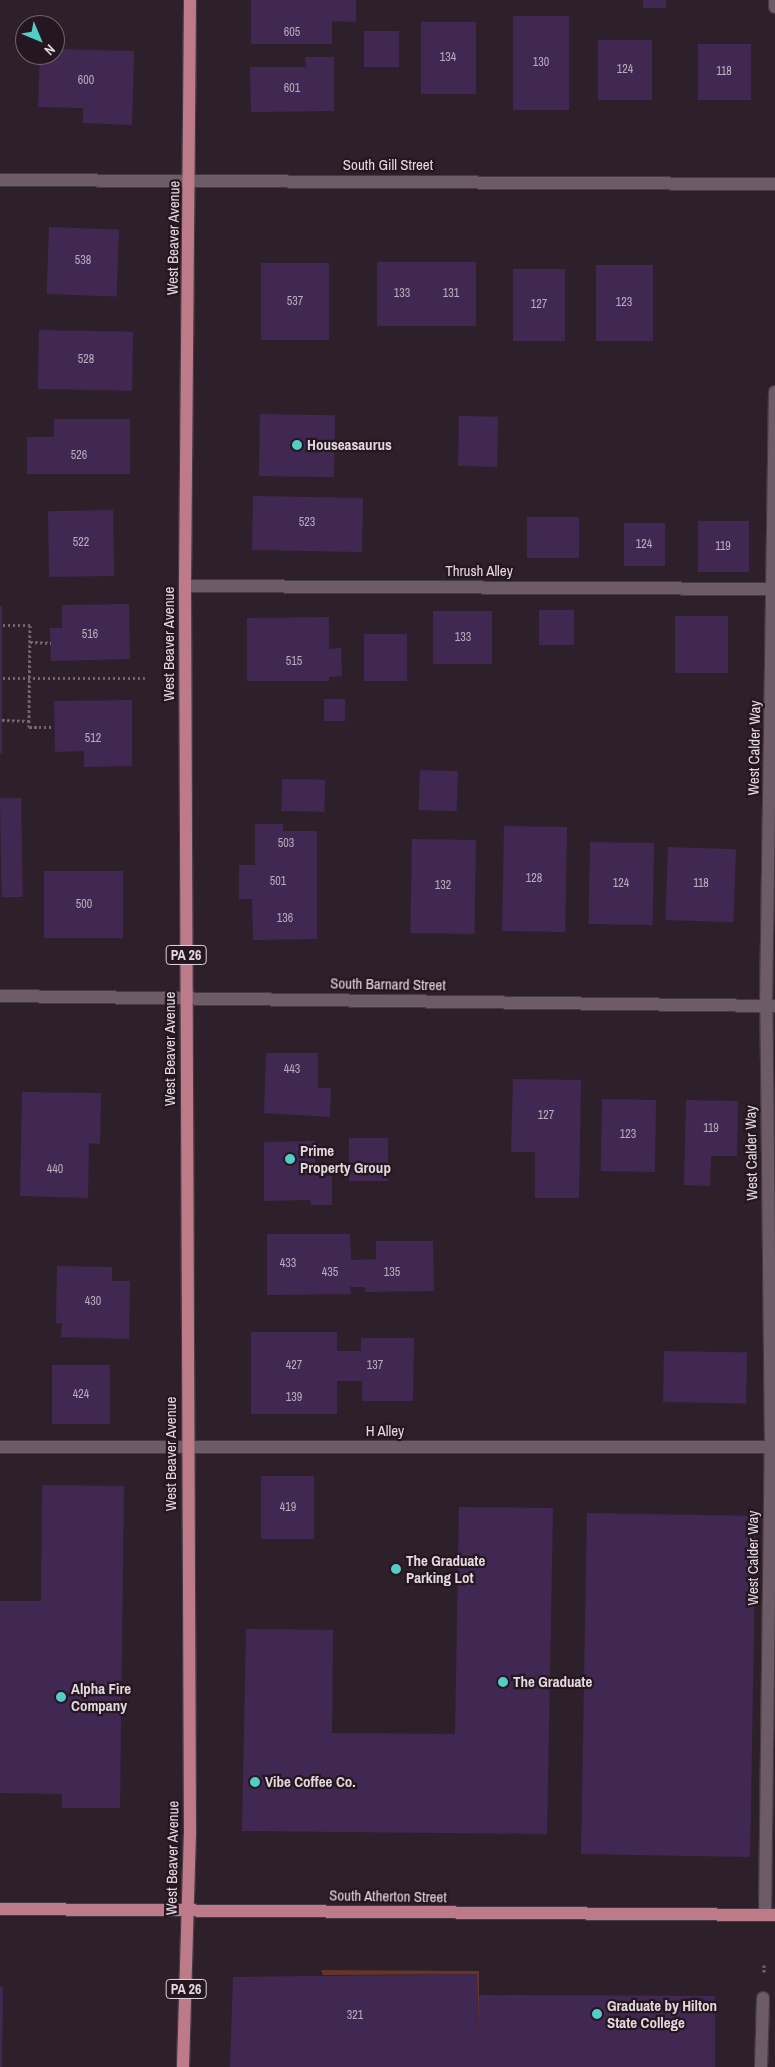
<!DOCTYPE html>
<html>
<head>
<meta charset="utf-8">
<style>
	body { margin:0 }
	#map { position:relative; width:775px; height:2067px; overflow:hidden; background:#2e202a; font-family:"Archivo Narrow",sans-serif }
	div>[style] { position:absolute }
	.green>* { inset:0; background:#663526 }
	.building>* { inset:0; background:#402852; transform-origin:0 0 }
	.path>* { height:3px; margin-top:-1.5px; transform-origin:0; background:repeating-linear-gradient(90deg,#71646d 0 2.5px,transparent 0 5px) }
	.roads { filter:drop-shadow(1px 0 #473b43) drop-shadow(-1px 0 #473b43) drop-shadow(0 1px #473b43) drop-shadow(0 -1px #473b43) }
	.service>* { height:12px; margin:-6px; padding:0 6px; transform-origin:6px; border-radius:6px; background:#6d5c67 }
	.minor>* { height:12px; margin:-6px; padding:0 6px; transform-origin:6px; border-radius:6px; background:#6d5c67 }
	.primary>* { height:12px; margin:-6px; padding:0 6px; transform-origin:6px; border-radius:6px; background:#bd7b8a }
	.dots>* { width:14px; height:14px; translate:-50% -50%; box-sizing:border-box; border:2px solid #251720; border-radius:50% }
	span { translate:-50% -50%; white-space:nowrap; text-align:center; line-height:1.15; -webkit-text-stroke:4.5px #251720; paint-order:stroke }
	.number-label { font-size:12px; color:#baacbb }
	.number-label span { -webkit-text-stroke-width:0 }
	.shield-label span { padding:1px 4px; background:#251720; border:1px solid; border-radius:4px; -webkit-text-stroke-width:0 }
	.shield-label { font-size:14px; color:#e2d8de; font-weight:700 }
	.street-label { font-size:15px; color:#e2d8de }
	.poi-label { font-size:15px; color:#e2d8de; font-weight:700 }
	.left { translate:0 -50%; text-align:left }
	.north { position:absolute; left:15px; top:15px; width:50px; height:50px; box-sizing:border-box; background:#251720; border:1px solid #71646c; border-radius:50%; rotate:135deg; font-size:14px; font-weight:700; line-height:20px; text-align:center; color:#e2d8de }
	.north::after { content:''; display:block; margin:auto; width:18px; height:22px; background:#54cdc7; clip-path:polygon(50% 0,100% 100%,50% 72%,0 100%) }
</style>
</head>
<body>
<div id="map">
	<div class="green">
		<i style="clip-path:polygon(321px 1970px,479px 1971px,479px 2067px,477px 1974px,323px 1975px)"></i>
	</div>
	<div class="building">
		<i style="clip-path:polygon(251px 0,356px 0,356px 22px,332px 21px,332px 44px,251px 44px)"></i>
		<i style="left:643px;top:0;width:23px;height:8px"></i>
		<i style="left:513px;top:16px;width:56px;height:94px"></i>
		<i style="left:421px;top:22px;width:55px;height:72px"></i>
		<i style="left:364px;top:31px;width:35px;height:36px"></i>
		<i style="left:598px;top:40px;width:54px;height:60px"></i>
		<i style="left:698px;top:44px;width:53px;height:56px"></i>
		<i style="clip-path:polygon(55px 49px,134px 51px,132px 125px,83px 123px,83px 108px,38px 107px,40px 55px,55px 55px)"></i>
		<i style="clip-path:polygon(305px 57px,334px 57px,334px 111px,251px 112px,250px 67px,306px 67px)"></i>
		<i style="left:49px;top:227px;width:70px;height:67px;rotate:2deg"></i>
		<i style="left:476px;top:262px;width:64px;height:99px;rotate:90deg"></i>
		<i style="left:261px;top:263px;width:68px;height:77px"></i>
		<i style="left:596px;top:265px;width:57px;height:76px"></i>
		<i style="left:513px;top:269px;width:52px;height:72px"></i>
		<i style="left:39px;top:330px;width:94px;height:59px;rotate:1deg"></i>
		<i style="left:260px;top:414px;width:75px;height:62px;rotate:1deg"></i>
		<i style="left:459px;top:416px;width:39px;height:50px;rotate:1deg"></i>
		<i style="clip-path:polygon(54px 419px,130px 419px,130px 474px,27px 474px,27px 437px,54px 437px)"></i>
		<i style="left:253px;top:496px;width:110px;height:54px;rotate:1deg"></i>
		<i style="left:113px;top:510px;width:66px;height:65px;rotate:89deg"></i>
		<i style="left:527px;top:517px;width:52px;height:41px"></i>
		<i style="left:698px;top:521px;width:51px;height:51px"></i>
		<i style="left:624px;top:523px;width:41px;height:43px"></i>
		<i style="clip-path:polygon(129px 604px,130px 659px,51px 661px,50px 628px,62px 628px,62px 605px)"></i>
		<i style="left:0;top:606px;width:2px;height:147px"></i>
		<i style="left:539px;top:610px;width:35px;height:35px"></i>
		<i style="left:433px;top:611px;width:59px;height:53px"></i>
		<i style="left:675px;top:616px;width:53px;height:57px"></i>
		<i style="clip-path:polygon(329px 617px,329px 649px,341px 648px,342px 676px,329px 677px,329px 681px,247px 681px,247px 618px)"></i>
		<i style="left:364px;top:634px;width:43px;height:47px"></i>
		<i style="left:324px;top:699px;width:21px;height:22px"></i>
		<i style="clip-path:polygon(132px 700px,132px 766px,84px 767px,84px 751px,55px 752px,54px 701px)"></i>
		<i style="left:420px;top:770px;width:38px;height:40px;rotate:2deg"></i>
		<i style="left:282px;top:779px;width:43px;height:32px;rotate:1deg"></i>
		<i style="left:21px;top:798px;width:99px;height:21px;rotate:89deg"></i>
		<i style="clip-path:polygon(255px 824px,283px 824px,283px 831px,317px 831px,317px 939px,253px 940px,252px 899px,239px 899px,239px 865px,255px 865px)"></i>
		<i style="left:504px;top:826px;width:63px;height:105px;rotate:1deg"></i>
		<i style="left:412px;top:839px;width:64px;height:94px;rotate:1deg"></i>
		<i style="left:590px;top:842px;width:64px;height:82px;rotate:1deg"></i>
		<i style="left:668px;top:847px;width:68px;height:73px;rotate:2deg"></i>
		<i style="left:123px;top:871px;width:67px;height:79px;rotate:90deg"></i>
		<i style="clip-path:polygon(266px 1053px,318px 1053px,318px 1088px,331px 1088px,330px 1117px,264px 1113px)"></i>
		<i style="clip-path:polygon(513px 1079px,581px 1080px,579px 1198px,535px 1198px,535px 1152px,511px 1152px)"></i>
		<i style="clip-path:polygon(22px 1092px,101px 1093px,100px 1144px,89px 1143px,88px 1198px,20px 1196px)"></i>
		<i style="left:602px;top:1099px;width:54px;height:72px;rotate:1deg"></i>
		<i style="clip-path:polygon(686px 1100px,738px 1101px,737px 1156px,711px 1156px,710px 1186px,684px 1185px)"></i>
		<i style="left:349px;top:1138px;width:39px;height:43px"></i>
		<i style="clip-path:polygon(315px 1141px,315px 1176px,332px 1176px,332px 1205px,311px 1205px,310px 1200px,264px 1201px,264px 1142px)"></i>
		<i style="clip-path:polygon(267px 1234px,350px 1234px,351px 1260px,376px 1259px,376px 1241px,433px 1241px,434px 1291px,365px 1292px,365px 1287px,350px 1287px,351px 1294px,267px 1295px)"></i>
		<i style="clip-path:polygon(57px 1266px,112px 1267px,112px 1281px,130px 1281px,129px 1339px,61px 1337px,62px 1323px,56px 1323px)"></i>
		<i style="clip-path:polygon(251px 1332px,337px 1332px,337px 1351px,361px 1351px,361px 1338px,414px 1338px,413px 1401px,362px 1401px,362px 1381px,337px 1381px,337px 1414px,251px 1414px)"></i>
		<i style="left:664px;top:1351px;width:83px;height:51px;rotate:1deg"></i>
		<i style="left:52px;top:1365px;width:58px;height:59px"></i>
		<i style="left:314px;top:1476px;width:63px;height:53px;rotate:90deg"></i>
		<i style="clip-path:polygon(42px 1485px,124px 1486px,120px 1808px,62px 1808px,62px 1794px,0 1793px,0 1601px,41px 1601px)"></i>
		<i style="clip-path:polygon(459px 1507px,553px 1508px,547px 1834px,242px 1831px,246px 1629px,333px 1630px,332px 1733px,455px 1734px)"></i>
		<i style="left:587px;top:1513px;width:169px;height:341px;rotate:1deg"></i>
		<i style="clip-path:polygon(477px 1974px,478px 2042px,479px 1995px,715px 1996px,715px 2067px,230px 2067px,233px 1977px)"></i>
		<i style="clip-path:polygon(0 1987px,3px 1987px,2px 2067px,0 2067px)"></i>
	</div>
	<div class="path">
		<i style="left:3px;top:625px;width:27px"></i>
		<i style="left:30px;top:625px;width:102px;rotate:90.6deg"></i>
		<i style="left:29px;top:727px;width:25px"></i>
		<i style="left:30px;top:642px;width:21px;rotate:3deg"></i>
		<i style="left:3px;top:678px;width:145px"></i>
		<i style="left:2px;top:720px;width:27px;rotate:2deg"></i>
		<i style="left:764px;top:1972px;width:7px;rotate:-90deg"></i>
	</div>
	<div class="roads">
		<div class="service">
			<i style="left:775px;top:0;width:7px;rotate:90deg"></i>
			<i style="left:185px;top:586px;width:588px;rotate:0.29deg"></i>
			<i style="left:0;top:1447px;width:771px"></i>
			<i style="left:765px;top:1914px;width:467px;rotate:-89.3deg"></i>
			<i style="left:771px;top:1447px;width:441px;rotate:-90.6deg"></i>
			<i style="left:766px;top:1006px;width:614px;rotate:-89.16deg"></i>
			<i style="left:761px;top:2067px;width:69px;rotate:-88.3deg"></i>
		</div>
		<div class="minor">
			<i style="left:0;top:180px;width:775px;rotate:0.3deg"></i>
			<i style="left:0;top:996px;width:775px;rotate:0.74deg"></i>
		</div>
		<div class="primary">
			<i style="left:0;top:1909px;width:775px;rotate:0.44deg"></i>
			<i style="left:183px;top:2067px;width:233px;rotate:-88.3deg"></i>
			<i style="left:190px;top:1834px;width:1248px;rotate:-90.23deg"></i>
			<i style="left:185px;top:586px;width:586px;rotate:-89.51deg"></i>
		</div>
	</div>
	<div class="dots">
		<i style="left:297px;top:445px;background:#54cdc7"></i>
		<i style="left:290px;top:1159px;background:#54cdc7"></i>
		<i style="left:396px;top:1569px;background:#54cdc7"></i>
		<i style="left:503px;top:1682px;background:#54cdc7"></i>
		<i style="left:61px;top:1697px;background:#54cdc7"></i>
		<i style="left:255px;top:1782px;background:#54cdc7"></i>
		<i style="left:597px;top:2014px;background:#54cdc7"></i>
	</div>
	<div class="number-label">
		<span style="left:292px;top:33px">605</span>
		<span style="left:448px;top:58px">134</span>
		<span style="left:541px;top:63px">130</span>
		<span style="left:625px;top:70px">124</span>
		<span style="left:724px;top:72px">118</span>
		<span style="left:86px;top:81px">600</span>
		<span style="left:292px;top:89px">601</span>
		<span style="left:83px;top:261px">538</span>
		<span style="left:402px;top:294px">133</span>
		<span style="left:451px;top:294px">131</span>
		<span style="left:295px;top:302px">537</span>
		<span style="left:624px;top:303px">123</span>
		<span style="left:539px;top:305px">127</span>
		<span style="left:86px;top:360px">528</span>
		<span style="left:79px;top:456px">526</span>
		<span style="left:307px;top:523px">523</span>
		<span style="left:81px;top:543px">522</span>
		<span style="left:644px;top:545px">124</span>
		<span style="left:723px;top:547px">119</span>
		<span style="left:90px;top:635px">516</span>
		<span style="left:463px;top:638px">133</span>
		<span style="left:294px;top:662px">515</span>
		<span style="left:93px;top:739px">512</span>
		<span style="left:286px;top:844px">503</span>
		<span style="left:534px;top:879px">128</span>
		<span style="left:278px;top:882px">501</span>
		<span style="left:621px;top:884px">124</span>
		<span style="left:701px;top:884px">118</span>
		<span style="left:443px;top:886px">132</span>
		<span style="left:84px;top:905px">500</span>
		<span style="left:285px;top:919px">136</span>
		<span style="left:292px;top:1070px">443</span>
		<span style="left:546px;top:1116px">127</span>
		<span style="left:711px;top:1129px">119</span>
		<span style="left:628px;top:1135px">123</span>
		<span style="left:55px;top:1170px">440</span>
		<span style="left:288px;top:1264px">433</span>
		<span style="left:330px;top:1273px">435</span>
		<span style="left:392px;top:1273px">135</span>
		<span style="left:93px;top:1302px">430</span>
		<span style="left:294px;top:1366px">427</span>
		<span style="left:375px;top:1366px">137</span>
		<span style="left:81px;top:1395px">424</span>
		<span style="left:294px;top:1398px">139</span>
		<span style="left:288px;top:1508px">419</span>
		<span style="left:355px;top:2016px">321</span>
	</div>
	<div class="shield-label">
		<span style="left:186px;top:955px">PA 26</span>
		<span style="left:186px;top:1989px">PA 26</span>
	</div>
	<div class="street-label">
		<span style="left:388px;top:165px">South Gill Street</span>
		<span style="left:173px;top:238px;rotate:-89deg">West Beaver Avenue</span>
		<span style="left:479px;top:571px">Thrush Alley</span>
		<span style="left:169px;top:644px;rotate:-90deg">West Beaver Avenue</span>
		<span style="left:754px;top:748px;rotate:-89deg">West Calder Way</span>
		<span style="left:388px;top:984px;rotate:1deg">South Barnard Street</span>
		<span style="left:170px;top:1049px;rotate:-90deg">West Beaver Avenue</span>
		<span style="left:751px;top:1153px;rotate:-91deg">West Calder Way</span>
		<span style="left:385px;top:1431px">H Alley</span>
		<span style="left:171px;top:1454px;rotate:-90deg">West Beaver Avenue</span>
		<span style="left:753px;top:1558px;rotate:-90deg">West Calder Way</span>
		<span style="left:172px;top:1858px;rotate:-89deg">West Beaver Avenue</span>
		<span style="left:388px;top:1896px;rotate:1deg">South Atherton Street</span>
	</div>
	<div class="poi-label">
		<span class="left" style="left:307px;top:445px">Houseasaurus</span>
		<span class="left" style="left:300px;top:1159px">Prime<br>Property Group</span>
		<span class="left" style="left:406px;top:1569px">The Graduate<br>Parking Lot</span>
		<span class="left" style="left:513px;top:1682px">The Graduate</span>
		<span class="left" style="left:71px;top:1697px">Alpha Fire<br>Company</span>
		<span class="left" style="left:265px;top:1782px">Vibe Coffee Co.</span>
		<span class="left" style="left:607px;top:2014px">Graduate by Hilton<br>State College</span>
	</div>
	<div class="north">N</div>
</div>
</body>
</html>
